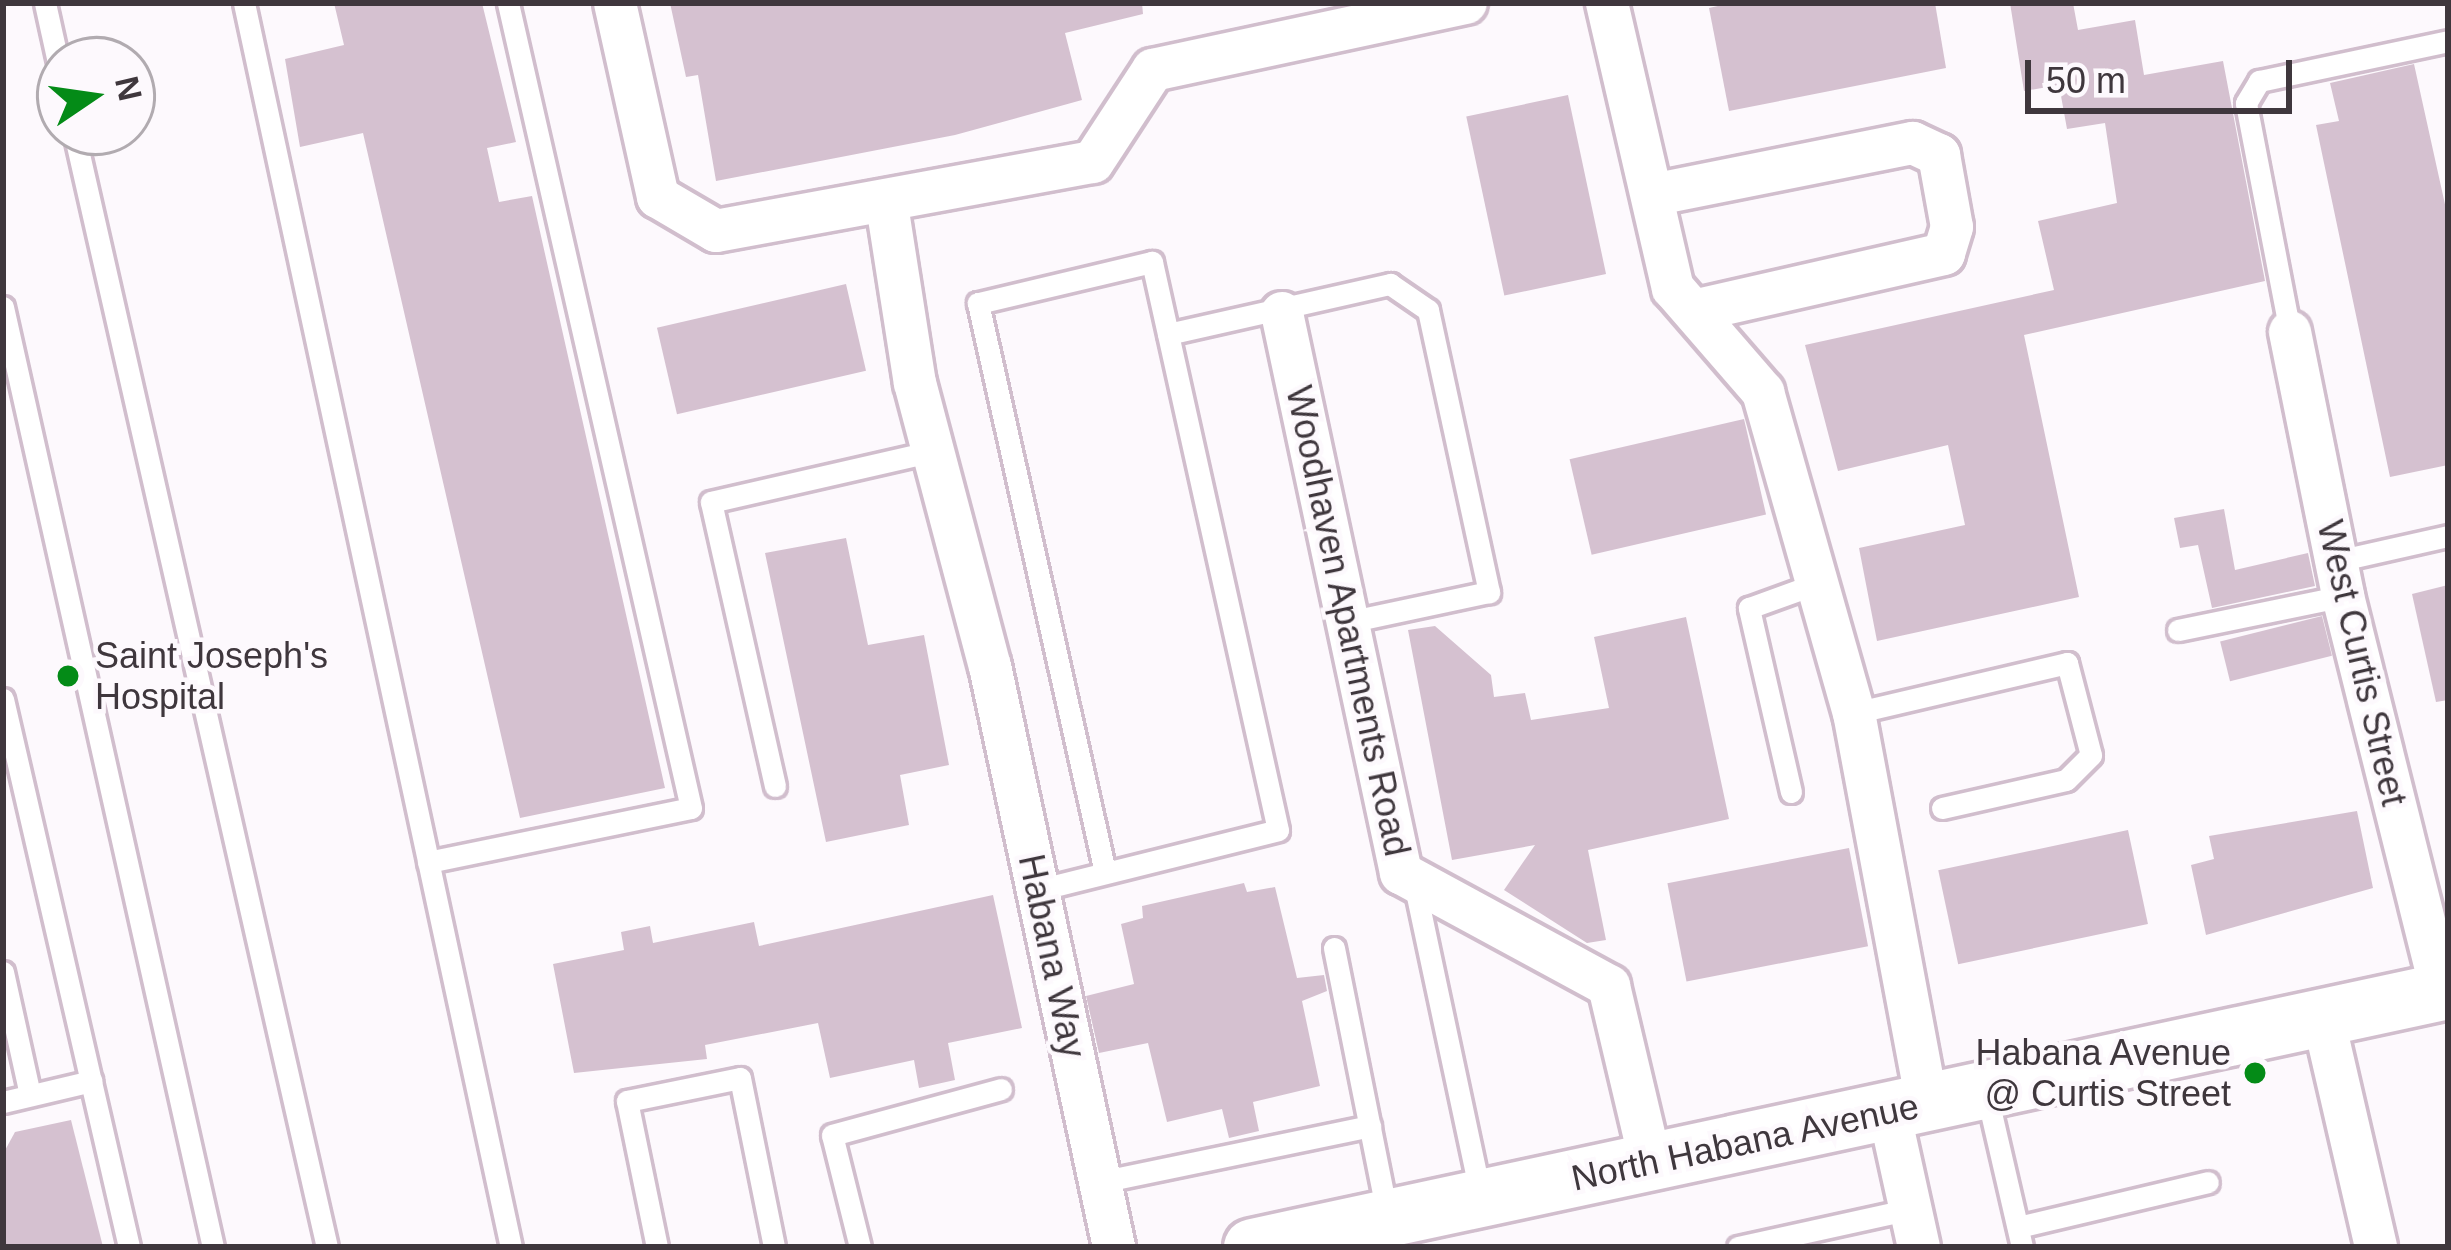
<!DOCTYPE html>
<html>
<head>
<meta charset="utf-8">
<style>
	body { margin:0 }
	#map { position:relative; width:2451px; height:1250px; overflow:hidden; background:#fdf9fd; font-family:Arial,sans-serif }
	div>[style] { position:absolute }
	.building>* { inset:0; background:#d5c1d0; transform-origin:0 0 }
	.roads { filter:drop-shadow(3px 0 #d1becd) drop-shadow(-3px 0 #d1becd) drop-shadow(0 3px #d1becd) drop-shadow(0 -3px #d1becd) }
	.lane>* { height:21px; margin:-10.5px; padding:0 10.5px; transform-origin:10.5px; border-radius:10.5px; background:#fff }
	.street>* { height:42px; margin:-21px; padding:0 21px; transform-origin:21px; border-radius:21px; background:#fff }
	.secondary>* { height:57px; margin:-28.5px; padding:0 28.5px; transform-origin:28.5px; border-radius:28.5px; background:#fff }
	.dots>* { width:33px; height:33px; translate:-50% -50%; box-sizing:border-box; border:6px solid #fdf9fd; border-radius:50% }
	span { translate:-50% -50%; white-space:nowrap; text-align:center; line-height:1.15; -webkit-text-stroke:9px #fdf9fd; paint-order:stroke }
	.street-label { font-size:36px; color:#3f373d }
	.poi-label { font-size:36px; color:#3f373d }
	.left { translate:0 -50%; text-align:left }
	.right { translate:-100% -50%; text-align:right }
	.frame { position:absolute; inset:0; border:6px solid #3f373d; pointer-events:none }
	.north { position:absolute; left:36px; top:36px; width:120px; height:120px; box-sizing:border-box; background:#fdf9fd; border:3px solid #b1abb0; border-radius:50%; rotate:77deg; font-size:33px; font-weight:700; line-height:48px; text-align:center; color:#3f373d }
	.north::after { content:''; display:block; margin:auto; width:42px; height:54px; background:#048b17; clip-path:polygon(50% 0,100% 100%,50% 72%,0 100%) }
	.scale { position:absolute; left:2025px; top:60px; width:267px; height:54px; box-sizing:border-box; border:6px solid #3f373d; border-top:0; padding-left:15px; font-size:36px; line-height:42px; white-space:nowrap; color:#3f373d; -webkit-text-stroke:9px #fdf9fd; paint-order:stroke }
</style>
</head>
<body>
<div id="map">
	<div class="building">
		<i style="clip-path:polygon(334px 3px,482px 3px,516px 142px,487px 148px,499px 202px,532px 196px,665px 788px,520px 818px,363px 133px,300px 147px,285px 59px,344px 45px)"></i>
		<i style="clip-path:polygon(670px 3px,1142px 3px,1143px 14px,1065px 33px,1082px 100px,955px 135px,716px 181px,698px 75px,686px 77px)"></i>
		<i style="clip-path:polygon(1731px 3px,1935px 3px,1946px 68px,1729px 111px,1709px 8px)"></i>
		<i style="clip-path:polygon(2010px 3px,2073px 3px,2078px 30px,2135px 20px,2144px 75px,2223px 61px,2265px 281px,2024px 335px,2079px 597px,1877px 641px,1859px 548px,1965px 525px,1948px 445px,1838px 471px,1805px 345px,2054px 290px,2038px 221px,2117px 203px,2105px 123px,2067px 129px,2059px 85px,2024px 91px)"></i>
		<i style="clip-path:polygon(2414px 64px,2448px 218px,2448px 465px,2390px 477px,2316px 125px,2339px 121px,2330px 83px)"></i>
		<i style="left:1568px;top:95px;width:183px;height:104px;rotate:78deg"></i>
		<i style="left:846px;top:284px;width:89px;height:194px;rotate:77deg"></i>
		<i style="left:1744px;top:419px;width:98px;height:179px;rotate:77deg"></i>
		<i style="clip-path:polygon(2224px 509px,2235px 570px,2308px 553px,2315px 586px,2212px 608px,2198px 545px,2180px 548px,2174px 518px)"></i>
		<i style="clip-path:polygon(846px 538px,868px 645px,924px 635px,949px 765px,900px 775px,909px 825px,826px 842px,765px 553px)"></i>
		<i style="clip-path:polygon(2448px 585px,2448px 700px,2436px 702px,2412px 594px)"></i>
		<i style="left:2322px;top:616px;width:41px;height:105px;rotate:76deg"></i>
		<i style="clip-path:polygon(1686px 617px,1729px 819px,1588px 850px,1606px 940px,1587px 943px,1504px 890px,1535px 845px,1452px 860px,1408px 630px,1435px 626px,1491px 675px,1494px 697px,1525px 693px,1531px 720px,1609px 708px,1594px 637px)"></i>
		<i style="clip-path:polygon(2357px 811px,2373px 888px,2206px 935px,2191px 865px,2214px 859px,2209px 836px)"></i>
		<i style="left:2128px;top:830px;width:96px;height:194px;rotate:78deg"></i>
		<i style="left:1849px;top:848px;width:100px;height:185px;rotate:79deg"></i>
		<i style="clip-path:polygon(1244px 883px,1247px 892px,1275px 887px,1297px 978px,1324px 975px,1327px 991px,1302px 1001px,1320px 1086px,1253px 1102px,1259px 1131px,1229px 1138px,1222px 1109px,1167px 1122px,1148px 1043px,1099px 1053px,1086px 996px,1134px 984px,1121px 924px,1143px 918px,1142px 906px)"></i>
		<i style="clip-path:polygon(993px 895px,1022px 1028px,948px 1043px,955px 1080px,919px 1088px,914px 1060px,830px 1078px,818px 1023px,705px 1045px,707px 1059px,574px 1073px,553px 964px,624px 950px,621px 932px,650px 926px,653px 943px,754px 922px,759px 946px)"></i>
		<i style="clip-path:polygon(71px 1120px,103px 1247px,3px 1247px,3px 1154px,15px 1132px)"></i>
	</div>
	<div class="roads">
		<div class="lane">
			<i style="left:45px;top:3px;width:70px;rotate:77.6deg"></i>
			<i style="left:244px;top:3px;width:1272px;rotate:77.89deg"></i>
			<i style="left:74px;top:132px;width:1143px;rotate:77.22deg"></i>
			<i style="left:3px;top:307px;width:963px;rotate:77.41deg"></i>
			<i style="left:2290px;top:332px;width:233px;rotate:-100.9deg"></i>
			<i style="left:2246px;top:103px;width:26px;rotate:-59deg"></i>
			<i style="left:2259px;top:81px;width:193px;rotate:-11.9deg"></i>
			<i style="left:1168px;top:334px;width:228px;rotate:-12.7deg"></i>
			<i style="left:1390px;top:284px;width:46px;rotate:34.4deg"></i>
			<i style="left:1428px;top:310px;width:289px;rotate:77.8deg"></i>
			<i style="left:1489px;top:592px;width:144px;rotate:168deg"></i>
			<i style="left:2337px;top:561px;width:114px;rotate:-12.7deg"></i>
			<i style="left:2178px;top:630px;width:168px;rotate:-11.6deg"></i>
			<i style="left:3px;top:699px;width:562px;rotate:77.05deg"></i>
			<i style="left:1854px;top:713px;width:219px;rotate:-13.2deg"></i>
			<i style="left:2067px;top:663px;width:95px;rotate:75.4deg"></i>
			<i style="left:2091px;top:755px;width:35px;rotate:135deg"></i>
			<i style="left:2066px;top:780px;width:127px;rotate:167.3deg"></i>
			<i style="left:775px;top:786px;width:291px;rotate:-102.7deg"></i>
			<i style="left:711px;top:502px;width:228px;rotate:-12.9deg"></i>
			<i style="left:1791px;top:792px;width:189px;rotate:-102.9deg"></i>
			<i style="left:1749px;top:608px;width:73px;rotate:-19.9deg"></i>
			<i style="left:428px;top:862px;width:268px;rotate:-11.6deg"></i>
			<i style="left:691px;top:808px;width:826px;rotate:-102.81deg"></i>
			<i style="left:1414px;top:882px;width:323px;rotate:78deg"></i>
			<i style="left:1038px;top:890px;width:247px;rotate:-14deg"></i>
			<i style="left:1278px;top:830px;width:582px;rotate:-102.51deg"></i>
			<i style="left:1152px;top:262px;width:179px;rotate:166.7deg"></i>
			<i style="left:978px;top:303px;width:583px;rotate:77.42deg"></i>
			<i style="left:1334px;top:948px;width:275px;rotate:78.7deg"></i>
			<i style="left:3px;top:972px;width:126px;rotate:77.6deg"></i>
			<i style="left:1986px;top:1091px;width:160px;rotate:77deg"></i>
			<i style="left:3px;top:1102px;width:91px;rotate:-13.3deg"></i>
			<i style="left:1100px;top:1182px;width:276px;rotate:-11.7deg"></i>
			<i style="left:2018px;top:1227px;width:195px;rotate:-13.3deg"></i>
			<i style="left:657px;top:1247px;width:149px;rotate:-101.6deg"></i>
			<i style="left:627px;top:1101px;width:115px;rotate:-11.5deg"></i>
			<i style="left:740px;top:1078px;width:172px;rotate:78.6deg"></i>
			<i style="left:860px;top:1247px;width:115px;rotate:-104deg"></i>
			<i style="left:832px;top:1135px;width:175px;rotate:-15.2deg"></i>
			<i style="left:1738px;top:1247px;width:177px;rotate:-12.4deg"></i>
		</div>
		<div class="street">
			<i style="left:615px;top:3px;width:199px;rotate:77.5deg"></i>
			<i style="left:658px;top:197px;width:67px;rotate:30.4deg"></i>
			<i style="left:716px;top:231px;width:383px;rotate:-10.4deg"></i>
			<i style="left:1093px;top:162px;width:110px;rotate:-56.9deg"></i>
			<i style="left:1153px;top:70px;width:320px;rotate:-12.1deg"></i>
			<i style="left:1607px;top:3px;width:293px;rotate:77deg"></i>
			<i style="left:1673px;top:288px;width:138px;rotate:49.1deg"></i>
			<i style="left:1763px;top:392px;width:334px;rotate:74.2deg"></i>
			<i style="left:1854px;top:713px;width:397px;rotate:79.4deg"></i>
			<i style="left:1652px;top:195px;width:266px;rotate:-11.3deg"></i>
			<i style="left:1913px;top:143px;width:29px;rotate:25deg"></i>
			<i style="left:1939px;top:155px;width:73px;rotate:79.8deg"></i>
			<i style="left:1952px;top:227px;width:28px;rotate:107deg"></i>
			<i style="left:1944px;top:254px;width:257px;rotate:167.2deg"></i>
			<i style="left:887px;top:205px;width:180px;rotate:81.1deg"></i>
			<i style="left:915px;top:383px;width:293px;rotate:75.2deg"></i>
			<i style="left:990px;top:666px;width:594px;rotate:77.95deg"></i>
			<i style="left:1282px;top:313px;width:573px;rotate:78deg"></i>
			<i style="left:1401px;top:873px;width:237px;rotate:28.5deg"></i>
			<i style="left:1609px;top:986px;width:182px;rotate:76.7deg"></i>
			<i style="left:2290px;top:332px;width:269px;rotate:78.6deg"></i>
			<i style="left:2343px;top:596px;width:408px;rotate:76deg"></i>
			<i style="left:2323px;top:1017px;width:236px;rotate:77deg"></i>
			<i style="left:1889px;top:1111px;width:139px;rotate:77.6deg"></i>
		</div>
		<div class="secondary">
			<i style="left:1252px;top:1247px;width:1223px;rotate:-12.13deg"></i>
		</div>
	</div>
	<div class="dots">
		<i style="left:68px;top:676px;background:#048b17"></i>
		<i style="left:2255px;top:1073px;background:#048b17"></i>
	</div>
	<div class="street-label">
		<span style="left:1348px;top:621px;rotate:78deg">Woodhaven Apartments Road</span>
		<span style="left:2362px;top:663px;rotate:77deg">West Curtis Street</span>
		<span style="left:1052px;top:956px;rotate:78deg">Habana Way</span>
		<span style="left:1745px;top:1142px;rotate:-12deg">North Habana Avenue</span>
	</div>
	<div class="poi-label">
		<span class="left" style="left:95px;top:676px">Saint Joseph's<br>Hospital</span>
		<span class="right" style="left:2231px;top:1073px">Habana Avenue<br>@ Curtis Street</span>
	</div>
	<div class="frame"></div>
	<div class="north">N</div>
	<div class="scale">50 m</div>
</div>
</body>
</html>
